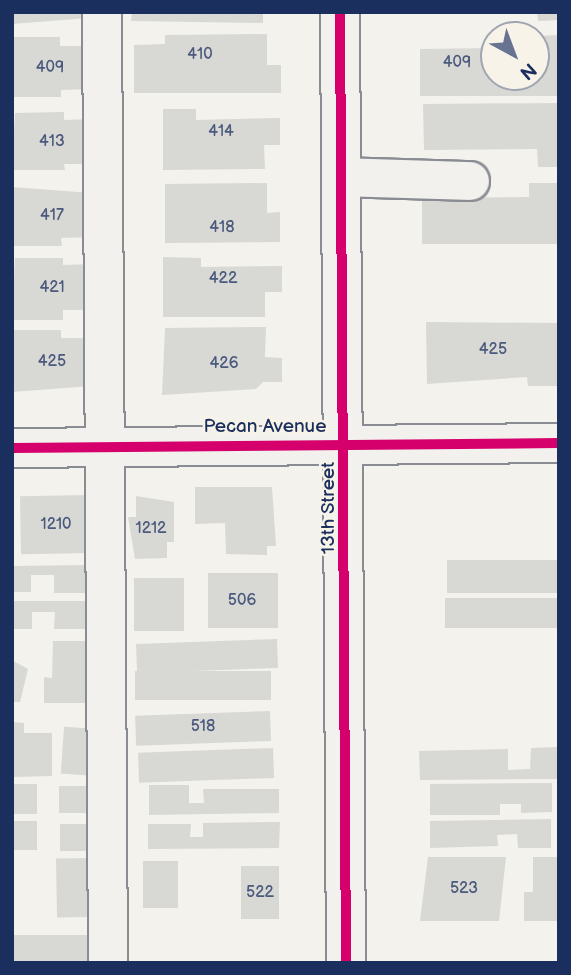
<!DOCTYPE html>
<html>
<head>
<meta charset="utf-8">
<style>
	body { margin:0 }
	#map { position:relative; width:571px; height:975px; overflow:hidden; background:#f4f2ec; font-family:"Balsamiq Sans",sans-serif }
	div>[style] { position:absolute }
	.building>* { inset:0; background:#d8d8d5; transform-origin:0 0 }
	.roads { filter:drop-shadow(2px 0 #898c92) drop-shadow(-2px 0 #898c92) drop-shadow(0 2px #898c92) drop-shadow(0 -2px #898c92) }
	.minor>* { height:38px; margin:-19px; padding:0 19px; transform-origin:19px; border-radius:19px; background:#f2f1ed }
	.cycleway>* { height:10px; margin:-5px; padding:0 5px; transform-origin:5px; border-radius:5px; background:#d6006c }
	span { translate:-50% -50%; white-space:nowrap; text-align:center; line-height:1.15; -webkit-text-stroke:5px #f7f3e8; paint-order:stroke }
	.number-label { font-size:16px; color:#4a597c }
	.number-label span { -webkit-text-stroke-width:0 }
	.street-label { font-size:19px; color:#1b2f5e }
	.frame { position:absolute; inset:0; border:14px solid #1b2f5e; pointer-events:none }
	.north { position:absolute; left:480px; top:21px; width:70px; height:70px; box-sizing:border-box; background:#f7f3e8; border:2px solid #9fa5b1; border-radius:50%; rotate:139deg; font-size:19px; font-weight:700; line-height:28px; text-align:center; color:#1b2f5e }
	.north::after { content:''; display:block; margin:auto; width:24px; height:32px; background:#677390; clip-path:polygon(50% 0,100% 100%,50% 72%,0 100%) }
</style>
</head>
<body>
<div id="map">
	<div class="building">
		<i style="clip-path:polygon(12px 12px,89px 12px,89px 18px,12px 24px)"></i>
		<i style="clip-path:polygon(132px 12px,263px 12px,263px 23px,131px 21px)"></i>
		<i style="clip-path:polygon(537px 12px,559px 12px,559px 20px,538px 21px)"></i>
		<i style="clip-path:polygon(267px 34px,267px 65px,281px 65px,281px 93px,134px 93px,134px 45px,165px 44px,165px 35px)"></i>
		<i style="clip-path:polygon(559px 35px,559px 96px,420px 96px,420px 49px,494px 48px,494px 77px,536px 77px,536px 36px)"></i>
		<i style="clip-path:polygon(12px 37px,60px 37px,60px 46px,89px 46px,88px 89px,61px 90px,61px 97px,12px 97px)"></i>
		<i style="clip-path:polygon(559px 103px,559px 167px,538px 167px,537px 149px,424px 150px,423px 104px)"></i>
		<i style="clip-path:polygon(163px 109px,196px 109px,196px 120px,280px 118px,280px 145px,264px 145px,265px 169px,163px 170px)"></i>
		<i style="clip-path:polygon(64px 112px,64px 120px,92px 119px,92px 164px,64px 164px,65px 170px,12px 170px,15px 113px)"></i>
		<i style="clip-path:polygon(267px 183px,267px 213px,280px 212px,280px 242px,165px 243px,165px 184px)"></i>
		<i style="clip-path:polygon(529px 183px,559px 183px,559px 244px,422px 244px,422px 198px,529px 197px)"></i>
		<i style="clip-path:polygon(12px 187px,91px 193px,92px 237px,61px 238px,62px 246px,12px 246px)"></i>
		<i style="clip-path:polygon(163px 257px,201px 258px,201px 267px,282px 266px,282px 292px,265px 292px,265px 317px,163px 317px)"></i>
		<i style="clip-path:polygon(15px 258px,63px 258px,63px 265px,91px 264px,92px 310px,63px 310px,63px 320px,12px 320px)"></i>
		<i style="clip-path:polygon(426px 322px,559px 323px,559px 386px,528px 386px,527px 377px,427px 384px)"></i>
		<i style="clip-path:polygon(266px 327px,265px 357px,282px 358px,282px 382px,263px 382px,256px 389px,162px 395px,165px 328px)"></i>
		<i style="clip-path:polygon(12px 330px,61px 330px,61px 338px,91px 338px,92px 386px,12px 392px)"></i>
		<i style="clip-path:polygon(195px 487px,272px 487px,276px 546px,267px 546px,267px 555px,226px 554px,225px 523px,195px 524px)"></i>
		<i style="left:91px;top:495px;width:58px;height:71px;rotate:89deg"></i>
		<i style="clip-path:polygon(136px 496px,174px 502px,174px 542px,167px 542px,167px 558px,135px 559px,128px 517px,136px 517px)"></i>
		<i style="left:559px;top:560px;width:33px;height:112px;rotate:90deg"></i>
		<i style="clip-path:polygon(89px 565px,89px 593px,54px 593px,54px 575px,31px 575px,31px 592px,12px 592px,12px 566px)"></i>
		<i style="left:208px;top:573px;width:70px;height:55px"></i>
		<i style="left:134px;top:578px;width:50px;height:53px"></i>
		<i style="left:557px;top:598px;width:30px;height:112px;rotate:90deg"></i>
		<i style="clip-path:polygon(12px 601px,90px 601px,91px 629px,54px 629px,55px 612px,32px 612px,32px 629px,12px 629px)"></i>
		<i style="left:277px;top:639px;width:29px;height:141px;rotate:88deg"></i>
		<i style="clip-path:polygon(53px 641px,88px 641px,88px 703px,44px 703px,44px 677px,52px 678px)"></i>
		<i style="clip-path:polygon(12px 660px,28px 669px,20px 702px,12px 702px)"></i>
		<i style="left:271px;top:671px;width:29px;height:136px;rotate:90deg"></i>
		<i style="left:270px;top:711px;width:30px;height:135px;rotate:88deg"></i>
		<i style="clip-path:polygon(12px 722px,24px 723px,24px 733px,52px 733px,52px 776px,12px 777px)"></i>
		<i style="left:98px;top:729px;width:47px;height:34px;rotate:94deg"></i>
		<i style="clip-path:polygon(559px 747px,559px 779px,420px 780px,419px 751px,508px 749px,508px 770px,530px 769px,531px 748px)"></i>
		<i style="left:273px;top:748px;width:30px;height:135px;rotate:88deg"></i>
		<i style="clip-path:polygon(552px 783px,552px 812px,521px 813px,521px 804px,500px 804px,500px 815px,430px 815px,430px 784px)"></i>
		<i style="left:12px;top:784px;width:25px;height:30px"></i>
		<i style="clip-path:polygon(149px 785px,189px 785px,189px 803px,204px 803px,203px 789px,279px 789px,279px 813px,149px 815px)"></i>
		<i style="left:89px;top:786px;width:27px;height:30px;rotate:90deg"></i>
		<i style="clip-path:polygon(551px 819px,551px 848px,518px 848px,517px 834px,497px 835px,498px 846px,430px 848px,430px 821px)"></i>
		<i style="left:12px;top:821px;width:25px;height:29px"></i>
		<i style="clip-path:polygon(280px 822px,279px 848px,148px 849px,148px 824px,191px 824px,190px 837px,203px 837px,203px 823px)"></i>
		<i style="left:60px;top:824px;width:29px;height:27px"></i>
		<i style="clip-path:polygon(428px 857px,506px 857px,499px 921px,420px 921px)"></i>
		<i style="clip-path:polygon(533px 857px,559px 857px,559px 921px,524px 921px,524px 892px,533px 892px)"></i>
		<i style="left:89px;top:858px;width:59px;height:33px;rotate:89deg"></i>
		<i style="left:143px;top:861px;width:35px;height:47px"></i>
		<i style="left:241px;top:866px;width:38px;height:53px"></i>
		<i style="left:12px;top:935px;width:75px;height:28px"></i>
	</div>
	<div class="roads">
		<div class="minor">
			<i style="left:102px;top:12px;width:951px;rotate:89.64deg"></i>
			<i style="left:340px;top:12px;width:951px;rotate:89.64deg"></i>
			<i style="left:342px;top:177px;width:128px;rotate:1.8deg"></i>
			<i style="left:12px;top:448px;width:547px;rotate:-0.52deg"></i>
		</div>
	</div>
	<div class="cycleway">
		<i style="left:340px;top:12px;width:951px;rotate:89.64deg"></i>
		<i style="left:12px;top:448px;width:547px;rotate:-0.52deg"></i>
	</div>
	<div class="number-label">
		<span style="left:200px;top:55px">410</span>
		<span style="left:457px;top:63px">409</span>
		<span style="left:50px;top:68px">409</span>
		<span style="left:221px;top:132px">414</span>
		<span style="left:52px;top:142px">413</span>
		<span style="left:52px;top:216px">417</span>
		<span style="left:222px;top:228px">418</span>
		<span style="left:223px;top:279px">422</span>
		<span style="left:52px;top:288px">421</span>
		<span style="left:493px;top:350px">425</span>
		<span style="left:52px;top:362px">425</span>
		<span style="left:224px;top:364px">426</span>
		<span style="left:56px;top:525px">1210</span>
		<span style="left:151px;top:529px">1212</span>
		<span style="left:242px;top:601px">506</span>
		<span style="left:203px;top:727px">518</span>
		<span style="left:464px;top:889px">523</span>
		<span style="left:260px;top:893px">522</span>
	</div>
	<div class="street-label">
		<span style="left:265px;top:427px">Pecan Avenue</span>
		<span style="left:329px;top:508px;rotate:-90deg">13th Street</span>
	</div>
	<div class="frame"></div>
	<div class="north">N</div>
</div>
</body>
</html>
